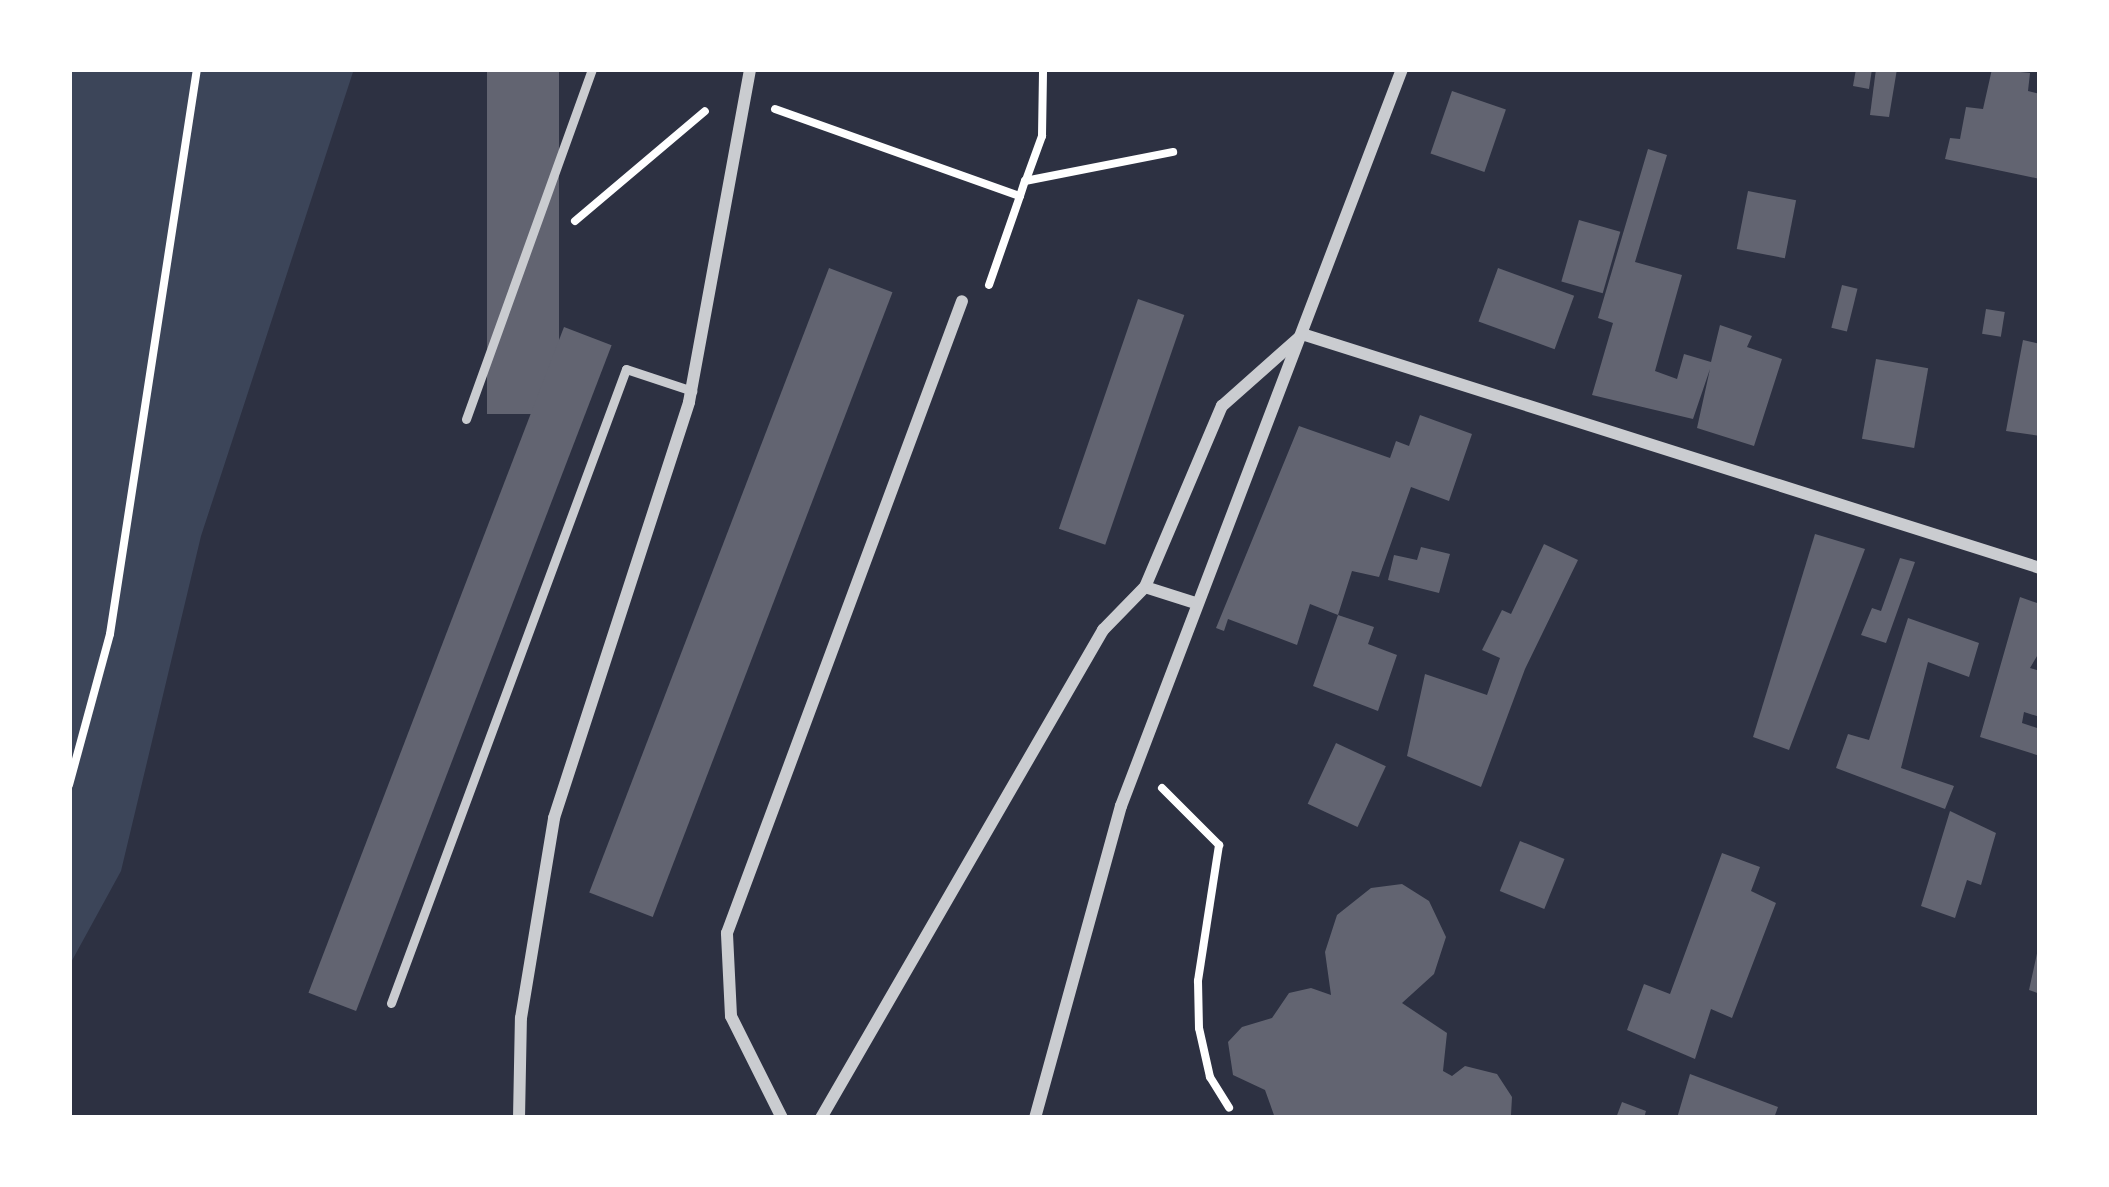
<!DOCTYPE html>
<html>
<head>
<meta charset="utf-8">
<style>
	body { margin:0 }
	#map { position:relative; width:2109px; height:1187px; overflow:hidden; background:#2d3142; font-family:"Work Sans",sans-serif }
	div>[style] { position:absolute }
	.green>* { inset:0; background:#3c4559 }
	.building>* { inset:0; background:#626471; transform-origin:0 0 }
	.path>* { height:8px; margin:-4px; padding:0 4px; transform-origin:4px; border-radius:4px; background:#fff }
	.service>* { height:9px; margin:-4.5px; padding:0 4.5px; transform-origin:4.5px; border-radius:4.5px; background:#caccd0 }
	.minor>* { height:12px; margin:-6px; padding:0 6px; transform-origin:6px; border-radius:6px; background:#caccd0 }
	span { translate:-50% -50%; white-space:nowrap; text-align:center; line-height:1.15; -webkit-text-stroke:12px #fff; paint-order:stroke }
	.frame { position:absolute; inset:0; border:72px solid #fff; pointer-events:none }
</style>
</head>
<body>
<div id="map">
	<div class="green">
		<i style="clip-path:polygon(69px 69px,354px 69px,201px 536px,121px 871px,69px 966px)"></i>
	</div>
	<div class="building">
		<i style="left:487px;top:69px;width:72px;height:345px"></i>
		<i style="clip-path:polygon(1856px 69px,1872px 69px,1869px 89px,1853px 86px)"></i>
		<i style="clip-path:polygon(1876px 69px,1897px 69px,1889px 117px,1870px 115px)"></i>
		<i style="clip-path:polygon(1992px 69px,2030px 73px,2028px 91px,2040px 94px,2040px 179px,1945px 159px,1950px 138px,1960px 139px,1966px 107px,1983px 109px)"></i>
		<i style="left:1452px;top:91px;width:57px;height:66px;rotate:19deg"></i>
		<i style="clip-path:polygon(1648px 149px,1667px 155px,1635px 262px,1682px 275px,1655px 371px,1677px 379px,1684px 354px,1711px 362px,1720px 325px,1752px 336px,1747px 347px,1782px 359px,1754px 446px,1697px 428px,1710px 369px,1693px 419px,1592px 395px,1613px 323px,1598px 318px)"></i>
		<i style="left:1748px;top:191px;width:49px;height:59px;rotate:11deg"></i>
		<i style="left:1579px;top:220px;width:43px;height:64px;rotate:16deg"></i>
		<i style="left:829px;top:268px;width:68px;height:669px;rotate:21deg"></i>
		<i style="left:1498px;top:268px;width:81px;height:57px;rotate:20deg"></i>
		<i style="left:1842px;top:285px;width:16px;height:44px;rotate:14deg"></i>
		<i style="left:1138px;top:299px;width:49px;height:243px;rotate:19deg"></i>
		<i style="left:1986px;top:309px;width:19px;height:25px;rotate:9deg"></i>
		<i style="left:564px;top:327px;width:51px;height:713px;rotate:21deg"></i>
		<i style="clip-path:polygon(2023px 340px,2040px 344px,2040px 436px,2006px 431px)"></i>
		<i style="left:1876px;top:359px;width:53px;height:81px;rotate:10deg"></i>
		<i style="clip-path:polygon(1420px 415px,1472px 434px,1449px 501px,1411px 487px,1379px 577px,1352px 571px,1338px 615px,1310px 604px,1297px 645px,1228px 619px,1224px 631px,1216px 628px,1299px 426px,1390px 458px,1396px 441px,1409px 446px)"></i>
		<i style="clip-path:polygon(1815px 534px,1865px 549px,1789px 750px,1753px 737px)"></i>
		<i style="clip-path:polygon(1544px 544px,1578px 560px,1525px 669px,1481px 787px,1407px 756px,1425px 674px,1487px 695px,1500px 658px,1482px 650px,1502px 610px,1511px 614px)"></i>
		<i style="clip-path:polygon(1421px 547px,1450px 554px,1439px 593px,1388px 580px,1394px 555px,1417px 560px)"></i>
		<i style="clip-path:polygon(1900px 558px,1915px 562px,1886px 643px,1861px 635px,1872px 608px,1881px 611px)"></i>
		<i style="clip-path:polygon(2020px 597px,2040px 604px,2040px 651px,2030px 668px,2040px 671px,2040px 717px,2024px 712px,2022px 723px,2040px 729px,2040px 756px,1980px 737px)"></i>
		<i style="clip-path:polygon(1338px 615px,1374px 627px,1368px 644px,1397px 655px,1378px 711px,1313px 686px)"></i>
		<i style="clip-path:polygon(1908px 618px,1979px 643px,1969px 677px,1928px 662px,1901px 768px,1954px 786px,1945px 809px,1836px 768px,1848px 734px,1869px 740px)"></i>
		<i style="left:1336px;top:743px;width:55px;height:67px;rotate:25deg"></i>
		<i style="clip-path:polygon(1950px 811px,1996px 833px,1981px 885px,1967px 880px,1955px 918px,1921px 906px)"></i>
		<i style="left:1520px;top:841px;width:48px;height:54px;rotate:22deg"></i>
		<i style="clip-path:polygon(1722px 853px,1760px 867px,1751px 891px,1776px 903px,1732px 1018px,1711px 1009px,1695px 1059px,1627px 1030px,1644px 984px,1670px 994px)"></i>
		<i style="clip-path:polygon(1402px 884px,1429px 901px,1446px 937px,1434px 974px,1402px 1003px,1447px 1033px,1443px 1071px,1452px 1076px,1465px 1066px,1497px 1074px,1512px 1097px,1511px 1115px,1275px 1118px,1265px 1090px,1233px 1075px,1228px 1042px,1242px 1027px,1272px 1018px,1289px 993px,1311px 988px,1331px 995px,1325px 952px,1337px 915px,1371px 888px)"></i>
		<i style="clip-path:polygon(2038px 949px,2040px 949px,2040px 994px,2029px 990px)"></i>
		<i style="clip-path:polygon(1690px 1074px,1778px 1107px,1774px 1118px,1677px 1118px)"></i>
		<i style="clip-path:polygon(1622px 1102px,1646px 1111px,1644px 1118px,1616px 1118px)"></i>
	</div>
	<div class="path">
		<i style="left:775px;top:109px;width:260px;rotate:19.6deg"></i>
		<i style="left:1020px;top:196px;width:16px;rotate:-72deg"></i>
		<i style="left:1025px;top:181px;width:151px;rotate:-11.1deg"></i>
		<i style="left:1026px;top:180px;width:47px;rotate:-70deg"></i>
		<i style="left:1042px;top:136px;width:67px;rotate:-89.1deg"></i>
		<i style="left:575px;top:221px;width:170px;rotate:-40.2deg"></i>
		<i style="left:989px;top:285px;width:94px;rotate:-70.8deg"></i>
		<i style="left:69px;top:785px;width:156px;rotate:-74.8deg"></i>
		<i style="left:110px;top:634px;width:572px;rotate:-81.25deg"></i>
		<i style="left:1162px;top:788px;width:81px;rotate:45deg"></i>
		<i style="left:1219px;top:845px;width:138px;rotate:98.8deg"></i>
		<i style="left:1198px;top:981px;width:47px;rotate:88.8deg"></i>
		<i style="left:1199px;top:1028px;width:50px;rotate:77.3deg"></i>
		<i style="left:1210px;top:1077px;width:36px;rotate:58deg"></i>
	</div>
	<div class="service">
		<i style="left:466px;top:419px;width:372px;rotate:-70.2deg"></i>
		<i style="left:391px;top:1003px;width:676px;rotate:-69.66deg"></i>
		<i style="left:626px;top:369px;width:70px;rotate:18.4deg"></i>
	</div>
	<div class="minor">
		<i style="left:1302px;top:334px;width:774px;rotate:17.59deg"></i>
		<i style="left:1145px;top:587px;width:52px;rotate:17.7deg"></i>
		<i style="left:519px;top:1118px;width:100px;rotate:-88.9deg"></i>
		<i style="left:521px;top:1018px;width:203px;rotate:-80.6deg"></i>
		<i style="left:554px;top:818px;width:437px;rotate:-72deg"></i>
		<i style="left:689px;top:402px;width:339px;rotate:-79.6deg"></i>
		<i style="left:782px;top:1118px;width:114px;rotate:-116.6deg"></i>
		<i style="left:731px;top:1016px;width:83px;rotate:-92.8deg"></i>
		<i style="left:727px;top:933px;width:674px;rotate:-69.6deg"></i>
		<i style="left:821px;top:1118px;width:564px;rotate:-59.98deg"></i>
		<i style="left:1103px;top:630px;width:60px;rotate:-45.7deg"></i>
		<i style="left:1145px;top:587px;width:197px;rotate:-67deg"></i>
		<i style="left:1222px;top:406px;width:107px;rotate:-41.6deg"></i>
		<i style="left:1035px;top:1118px;width:324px;rotate:-74.6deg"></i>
		<i style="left:1121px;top:806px;width:789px;rotate:-69.13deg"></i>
	</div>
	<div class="frame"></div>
</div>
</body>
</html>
